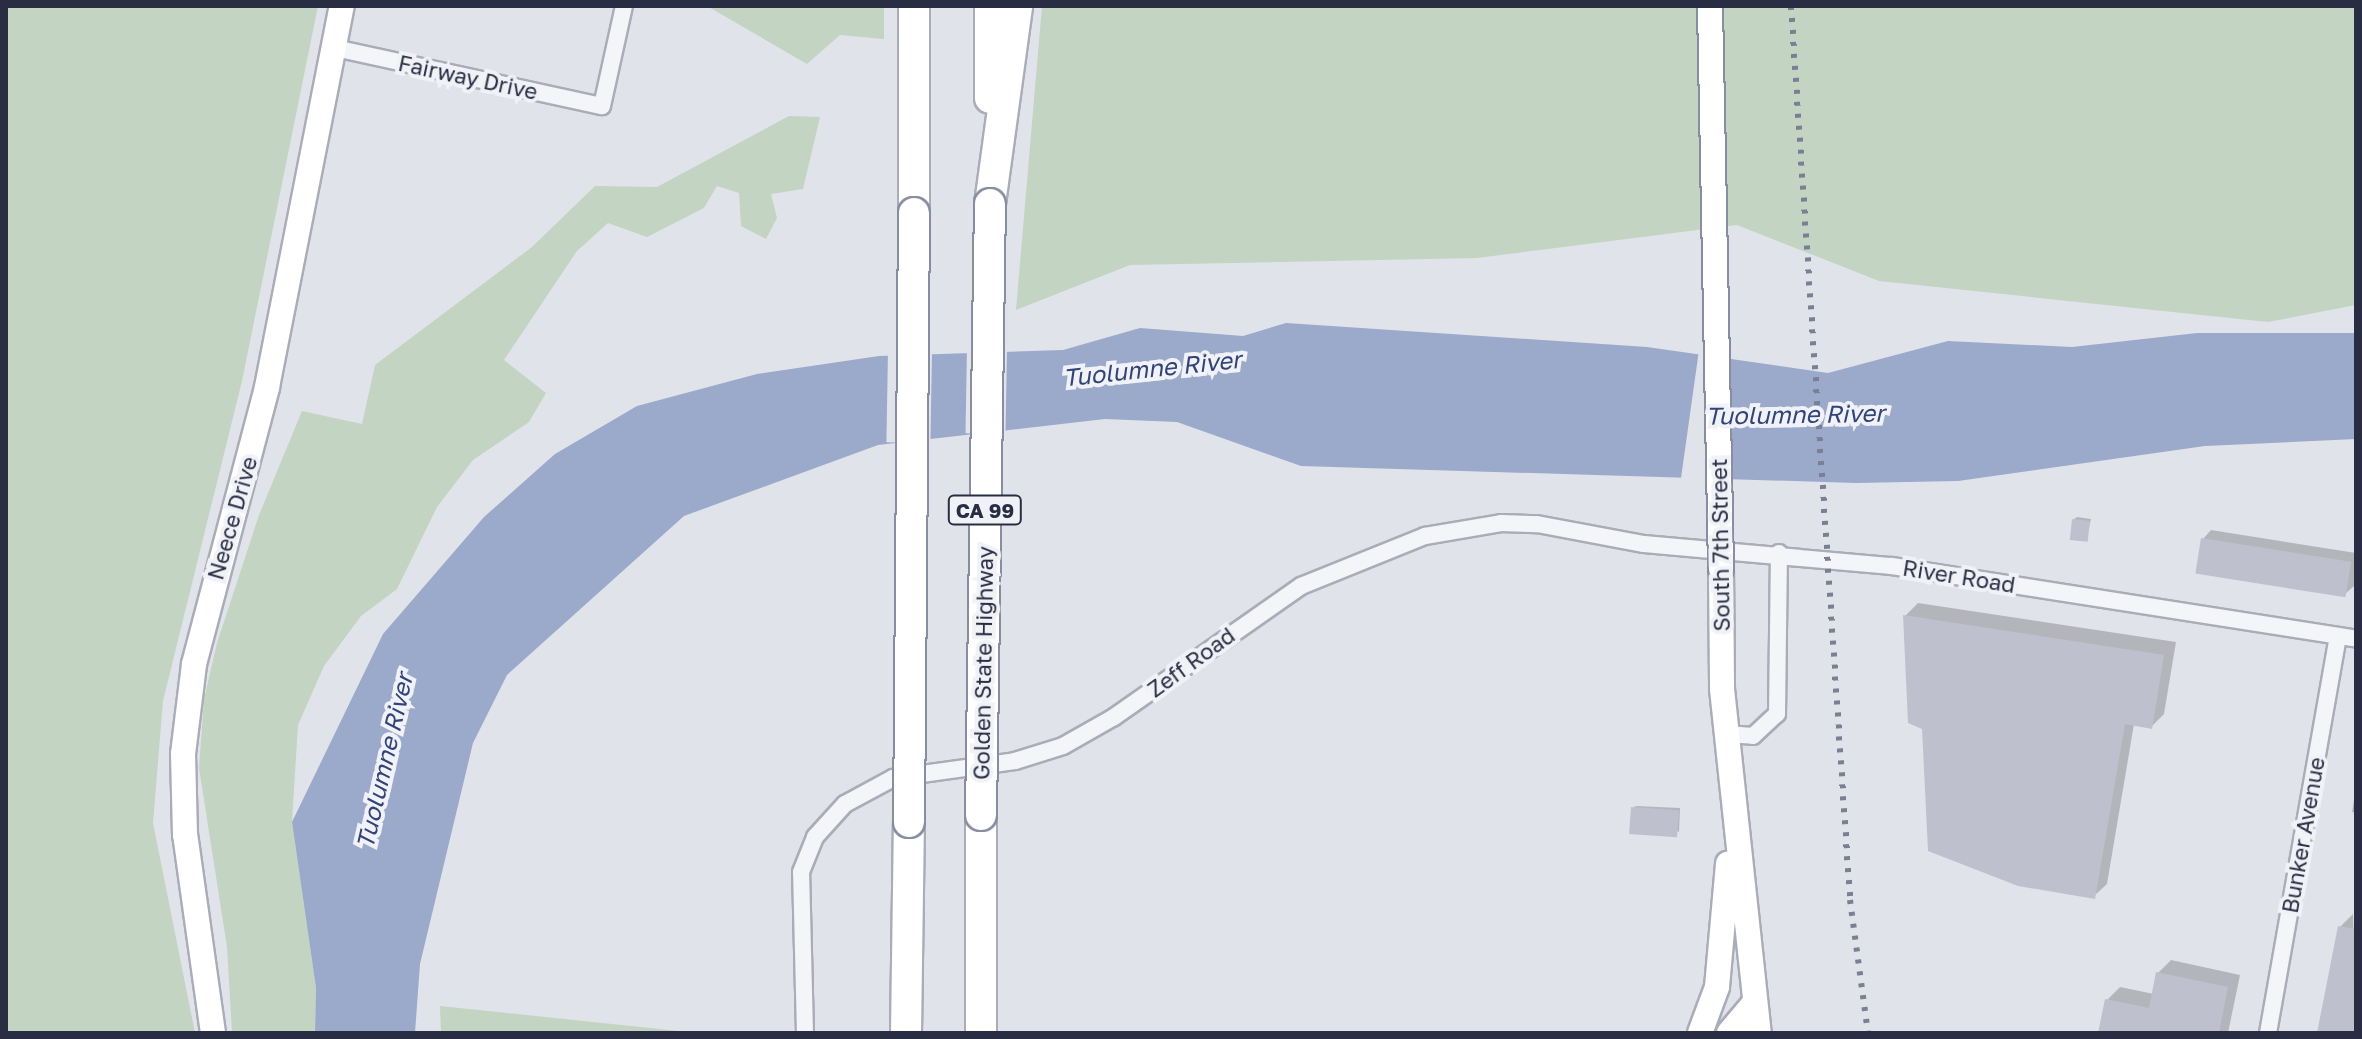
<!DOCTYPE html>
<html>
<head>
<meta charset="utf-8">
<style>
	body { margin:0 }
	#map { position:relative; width:2362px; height:1039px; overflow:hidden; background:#e1e3ea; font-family:"Golos Text",sans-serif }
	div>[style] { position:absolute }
	.green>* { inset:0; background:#c3d4c2 }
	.water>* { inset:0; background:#9ba9cb }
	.pier>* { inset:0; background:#e1e3ea; transform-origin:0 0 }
	.shadow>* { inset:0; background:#0003 }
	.building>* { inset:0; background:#bec1cd; transform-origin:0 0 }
	.roads { filter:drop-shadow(2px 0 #aaacb8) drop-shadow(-2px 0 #aaacb8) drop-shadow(0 2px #aaacb8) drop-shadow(0 -2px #aaacb8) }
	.street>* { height:16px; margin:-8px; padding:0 8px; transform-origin:8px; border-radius:8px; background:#f4f5f8 }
	.secondary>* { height:24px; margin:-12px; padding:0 12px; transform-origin:12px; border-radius:12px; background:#fff }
	.highway>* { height:30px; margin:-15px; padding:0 15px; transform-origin:15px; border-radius:15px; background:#fff }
	.rail>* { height:6px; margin-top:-3px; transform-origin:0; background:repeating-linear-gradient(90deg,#7a7f94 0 4px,transparent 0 12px) }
	.bridges { filter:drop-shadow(2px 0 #888da1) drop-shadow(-2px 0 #888da1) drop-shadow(0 2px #888da1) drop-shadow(0 -2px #888da1) }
	.secondary-bridge>* { height:24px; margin:-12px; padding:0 12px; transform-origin:12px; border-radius:12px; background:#fff }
	.highway-bridge>* { height:30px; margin:-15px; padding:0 15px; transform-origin:15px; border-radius:15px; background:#fff }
	span { translate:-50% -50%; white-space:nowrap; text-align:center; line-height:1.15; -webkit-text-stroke:8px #f1f2f7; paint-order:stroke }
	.shield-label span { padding:2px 6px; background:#f1f2f7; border:2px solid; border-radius:6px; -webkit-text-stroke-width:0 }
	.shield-label { font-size:20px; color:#292d43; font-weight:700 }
	.street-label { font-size:22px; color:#292d43 }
	.water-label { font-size:24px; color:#324378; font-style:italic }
	.frame { position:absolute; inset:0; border:8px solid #292d43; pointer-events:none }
</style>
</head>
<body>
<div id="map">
	<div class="green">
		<i style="clip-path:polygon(6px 6px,318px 6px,242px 381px,163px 701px,153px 823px,195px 1033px,6px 1033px)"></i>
		<i style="clip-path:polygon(707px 6px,884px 6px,884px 39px,840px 35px,807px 64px)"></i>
		<i style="clip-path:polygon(1042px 6px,2356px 6px,2356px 305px,2268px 322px,1879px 281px,1737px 225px,1477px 258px,1130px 265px,1016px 310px)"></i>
		<i style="clip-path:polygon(789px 116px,820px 117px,803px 189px,771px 194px,777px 218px,766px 239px,741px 226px,739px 193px,717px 186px,704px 208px,647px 237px,608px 223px,577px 251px,504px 360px,546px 393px,529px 422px,473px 460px,437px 507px,397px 589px,361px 616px,324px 666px,298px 725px,292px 822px,316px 988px,315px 1033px,232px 1033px,227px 947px,199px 768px,204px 699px,217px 643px,259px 515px,302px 411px,362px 424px,375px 365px,532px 247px,595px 186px,657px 187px)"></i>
		<i style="clip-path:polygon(440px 1006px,698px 1033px,441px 1033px)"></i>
	</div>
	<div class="water">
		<i style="clip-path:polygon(1286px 323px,1647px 347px,1828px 373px,1948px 341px,2072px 347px,2197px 333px,2356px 333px,2356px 439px,2205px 446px,1958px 481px,1856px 483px,1301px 466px,1177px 422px,1105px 419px,878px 445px,684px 516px,507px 675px,473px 743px,420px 964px,415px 1033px,315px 1033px,316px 988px,292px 822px,383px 634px,484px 517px,555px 454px,637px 406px,757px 374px,879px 356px,1063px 350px,1140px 328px,1243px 336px)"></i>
	</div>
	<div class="pier">
		<i style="left:1007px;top:348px;width:86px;height:40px;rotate:91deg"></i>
		<i style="left:1699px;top:350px;width:28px;height:132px;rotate:8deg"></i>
		<i style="left:932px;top:351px;width:92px;height:44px;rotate:91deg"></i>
	</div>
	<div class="shadow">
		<i style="clip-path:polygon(2077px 517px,2091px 519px,2086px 540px,2074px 519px)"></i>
		<i style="clip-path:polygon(2211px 530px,2356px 553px,2354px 586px,2345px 594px,2203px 539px)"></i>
		<i style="clip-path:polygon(1918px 603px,2176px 642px,2164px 714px,2151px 727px,2134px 724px,2107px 884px,2094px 896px,1924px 727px,1905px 616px)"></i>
		<i style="clip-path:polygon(2356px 787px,2356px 813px,2352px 812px)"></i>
		<i style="clip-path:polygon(1636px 806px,1680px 808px,1679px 832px,1633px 808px)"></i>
		<i style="clip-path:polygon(2353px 914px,2356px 1033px,2319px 1033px,2340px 927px)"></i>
		<i style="clip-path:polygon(2171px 960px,2240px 975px,2228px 1033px,2101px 1033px,2107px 1000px,2120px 987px,2154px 994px,2158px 973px)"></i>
	</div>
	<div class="building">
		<i style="left:2072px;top:519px;width:18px;height:21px;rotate:6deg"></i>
		<i style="left:2201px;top:538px;width:152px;height:36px;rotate:9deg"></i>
		<i style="clip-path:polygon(1903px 615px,2164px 655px,2152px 729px,2125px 724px,2095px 899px,2018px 886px,1928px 851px,1922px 729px,1908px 723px)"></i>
		<i style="left:1631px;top:807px;width:48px;height:27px;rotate:4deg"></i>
		<i style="clip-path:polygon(2338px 926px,2356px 929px,2356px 1033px,2317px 1033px)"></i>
		<i style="clip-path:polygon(2156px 972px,2228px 987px,2219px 1033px,2098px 1033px,2105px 999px,2149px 1008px)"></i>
	</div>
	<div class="roads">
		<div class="street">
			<i style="left:335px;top:48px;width:273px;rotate:12.3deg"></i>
			<i style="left:602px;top:106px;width:102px;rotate:-77.6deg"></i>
			<i style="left:1726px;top:734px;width:27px;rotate:4deg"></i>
			<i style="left:1753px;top:736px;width:33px;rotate:-43deg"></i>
			<i style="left:1777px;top:714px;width:161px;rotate:-89.3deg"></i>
			<i style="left:805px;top:1033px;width:161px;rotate:-91.4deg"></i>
			<i style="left:801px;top:872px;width:38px;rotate:-68deg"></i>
			<i style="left:815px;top:837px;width:45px;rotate:-47.7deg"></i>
			<i style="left:845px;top:804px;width:55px;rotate:-28.4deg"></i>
			<i style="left:893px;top:778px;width:123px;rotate:-7.9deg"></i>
			<i style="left:1015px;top:761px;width:50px;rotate:-17.4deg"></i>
			<i style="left:1063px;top:746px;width:59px;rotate:-29.6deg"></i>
			<i style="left:1114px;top:717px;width:228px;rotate:-35deg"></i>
			<i style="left:1301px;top:586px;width:134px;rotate:-22deg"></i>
			<i style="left:1425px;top:536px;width:77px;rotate:-9.7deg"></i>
			<i style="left:1501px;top:523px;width:36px;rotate:2deg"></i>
			<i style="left:1537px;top:524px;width:109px;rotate:10.6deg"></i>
			<i style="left:1644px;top:544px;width:249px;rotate:5.1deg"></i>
			<i style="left:1892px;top:566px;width:470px;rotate:8.9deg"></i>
			<i style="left:2268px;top:1033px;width:403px;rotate:-80deg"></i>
		</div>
		<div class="secondary">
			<i style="left:1721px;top:569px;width:120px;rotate:89.5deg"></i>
			<i style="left:1722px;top:689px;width:346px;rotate:83.9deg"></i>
			<i style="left:213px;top:1033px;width:200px;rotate:-98deg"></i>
			<i style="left:185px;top:835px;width:81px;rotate:-91.4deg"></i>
			<i style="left:183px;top:754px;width:91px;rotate:-83deg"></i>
			<i style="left:194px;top:664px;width:286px;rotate:-75.2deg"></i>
			<i style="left:267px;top:387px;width:388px;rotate:-78.9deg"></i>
			<i style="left:1700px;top:1033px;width:49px;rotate:-69.7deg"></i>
			<i style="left:1717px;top:987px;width:124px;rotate:-84.9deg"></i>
			<i style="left:1729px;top:1033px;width:39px;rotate:-50deg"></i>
		</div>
		<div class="highway">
			<i style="left:990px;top:98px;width:92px;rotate:-90deg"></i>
			<i style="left:990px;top:204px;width:200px;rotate:-82.2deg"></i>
			<i style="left:914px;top:213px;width:207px;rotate:-90deg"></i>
			<i style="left:981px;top:815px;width:218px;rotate:90deg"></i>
			<i style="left:906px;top:1033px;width:211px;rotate:-89.2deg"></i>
		</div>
	</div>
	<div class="rail">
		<i style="left:1791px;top:6px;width:896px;rotate:86.22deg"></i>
		<i style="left:1850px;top:900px;width:134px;rotate:82.3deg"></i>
	</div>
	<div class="bridges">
		<div class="secondary-bridge">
			<i style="left:1710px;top:6px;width:563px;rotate:88.88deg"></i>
		</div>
		<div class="highway-bridge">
			<i style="left:981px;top:815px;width:611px;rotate:-89.16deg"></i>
			<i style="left:909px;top:822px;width:609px;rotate:-89.53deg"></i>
		</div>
	</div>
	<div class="shield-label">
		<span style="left:985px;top:510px">CA 99</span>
	</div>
	<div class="street-label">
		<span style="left:468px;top:77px;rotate:12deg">Fairway Drive</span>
		<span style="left:232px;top:518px;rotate:-74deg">Neece Drive</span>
		<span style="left:1720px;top:545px;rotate:-91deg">South 7th Street</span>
		<span style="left:1959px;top:576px;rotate:9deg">River Road</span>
		<span style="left:1191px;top:662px;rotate:-36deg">Zeff Road</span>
		<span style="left:983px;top:663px;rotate:-89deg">Golden State Highway</span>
		<span style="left:2303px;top:835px;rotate:-80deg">Bunker Avenue</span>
	</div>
	<div class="water-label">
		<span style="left:1152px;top:368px;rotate:-6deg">Tuolumne River</span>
		<span style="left:1795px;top:414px;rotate:-1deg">Tuolumne River</span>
		<span style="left:384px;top:761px;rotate:-77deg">Tuolumne River</span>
	</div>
	<div class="frame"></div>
</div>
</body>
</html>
